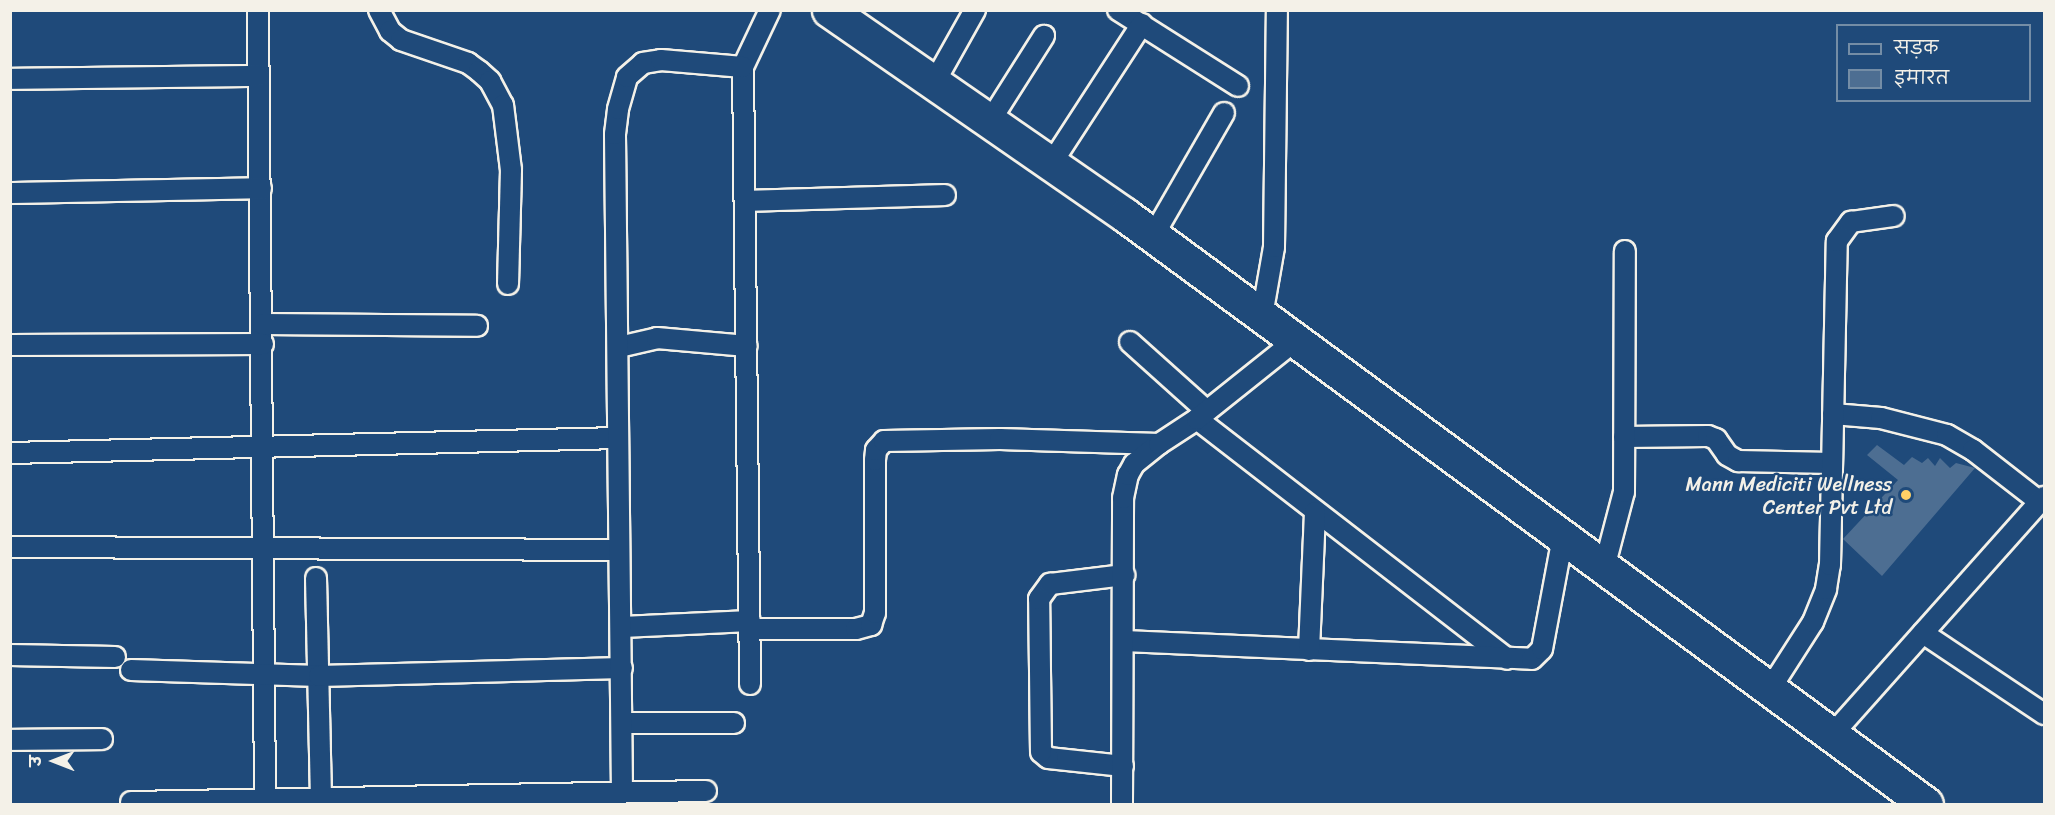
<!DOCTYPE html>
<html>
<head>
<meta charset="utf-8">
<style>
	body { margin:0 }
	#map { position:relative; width:2055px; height:815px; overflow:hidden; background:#1f4a7a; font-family:Sriracha,"Playpen Sans Deva",sans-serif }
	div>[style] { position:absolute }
	.building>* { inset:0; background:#4d6e92 }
	.roads { filter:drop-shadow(2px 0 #f4f1e8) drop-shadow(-2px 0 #f4f1e8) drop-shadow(0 2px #f4f1e8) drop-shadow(0 -2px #f4f1e8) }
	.street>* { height:20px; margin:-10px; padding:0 10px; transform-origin:10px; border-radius:10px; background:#1f4a7a }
	.highway>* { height:33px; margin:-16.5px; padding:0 16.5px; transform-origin:16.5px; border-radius:16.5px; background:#1f4a7a }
	.dots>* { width:16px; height:16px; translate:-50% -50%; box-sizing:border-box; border:3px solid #1f4a7a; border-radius:50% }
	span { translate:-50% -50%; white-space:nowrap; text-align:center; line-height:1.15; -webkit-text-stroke:5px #1f4a7a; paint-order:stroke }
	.poi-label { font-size:20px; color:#f4f1e8 }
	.right { translate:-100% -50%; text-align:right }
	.frame { position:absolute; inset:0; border:12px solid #f4f1e8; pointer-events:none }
	.legend { position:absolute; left:1836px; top:24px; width:195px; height:78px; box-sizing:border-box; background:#1f4a7a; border:2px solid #748da6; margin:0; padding:8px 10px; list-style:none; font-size:18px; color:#f4f1e8 }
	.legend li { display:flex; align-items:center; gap:12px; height:30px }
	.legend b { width:30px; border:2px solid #748da6 }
	.north { position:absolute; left:24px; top:731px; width:60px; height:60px; -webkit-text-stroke:4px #1f4a7a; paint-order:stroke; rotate:270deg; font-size:16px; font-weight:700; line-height:24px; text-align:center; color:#f4f1e8 }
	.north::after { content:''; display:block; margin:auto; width:21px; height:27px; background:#f4f1e8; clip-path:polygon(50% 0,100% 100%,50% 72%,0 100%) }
</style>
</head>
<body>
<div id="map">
	<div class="building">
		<i style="clip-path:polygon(1877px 445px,1904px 465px,1912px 457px,1922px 463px,1928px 458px,1935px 466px,1940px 458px,1950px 468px,1956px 463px,1975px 468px,1882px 576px,1843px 539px,1898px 480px,1867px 455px)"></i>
	</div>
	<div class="roads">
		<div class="street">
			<i style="left:258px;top:10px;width:794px;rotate:89.49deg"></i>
			<i style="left:379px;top:10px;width:24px;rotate:62deg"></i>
			<i style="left:390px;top:31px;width:14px;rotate:39deg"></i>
			<i style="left:401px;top:40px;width:71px;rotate:18.9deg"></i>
			<i style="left:468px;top:63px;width:14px;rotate:36deg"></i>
			<i style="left:479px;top:71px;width:15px;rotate:42deg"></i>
			<i style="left:490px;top:81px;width:27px;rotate:62deg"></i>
			<i style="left:503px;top:105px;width:65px;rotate:83deg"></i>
			<i style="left:511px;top:170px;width:114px;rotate:91.5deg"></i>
			<i style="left:1118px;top:10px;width:142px;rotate:32.3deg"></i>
			<i style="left:10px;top:79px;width:249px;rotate:-0.7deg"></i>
			<i style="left:934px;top:83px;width:84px;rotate:-60.7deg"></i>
			<i style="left:990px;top:121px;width:101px;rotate:-57.6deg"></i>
			<i style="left:1051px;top:164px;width:167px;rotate:-57deg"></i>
			<i style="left:10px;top:193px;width:251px;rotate:-1.1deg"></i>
			<i style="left:745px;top:201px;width:200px;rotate:-1.7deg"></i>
			<i style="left:1153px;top:236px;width:142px;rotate:-60deg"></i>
			<i style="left:1262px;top:316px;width:70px;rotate:-80.1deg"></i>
			<i style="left:1274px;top:247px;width:237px;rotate:-89.3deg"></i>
			<i style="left:263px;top:324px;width:214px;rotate:0.5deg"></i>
			<i style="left:1130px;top:342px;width:103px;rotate:41.9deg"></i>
			<i style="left:10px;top:345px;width:253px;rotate:-0.2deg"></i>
			<i style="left:619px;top:347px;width:39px;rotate:-13deg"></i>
			<i style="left:657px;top:338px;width:90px;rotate:5.1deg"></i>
			<i style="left:1833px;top:414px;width:48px;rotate:4.8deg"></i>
			<i style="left:1881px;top:418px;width:68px;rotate:14.4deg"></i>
			<i style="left:1947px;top:435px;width:30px;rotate:30deg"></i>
			<i style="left:1973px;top:450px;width:85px;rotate:37.8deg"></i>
			<i style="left:1197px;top:419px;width:392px;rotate:37.7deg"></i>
			<i style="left:1624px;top:437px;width:84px;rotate:-0.7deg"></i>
			<i style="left:1708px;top:436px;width:9px;rotate:21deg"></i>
			<i style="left:1716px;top:439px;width:19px;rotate:55deg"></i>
			<i style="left:1727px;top:455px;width:13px;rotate:29deg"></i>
			<i style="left:1738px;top:461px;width:94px;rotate:1.2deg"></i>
			<i style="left:10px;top:453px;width:608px;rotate:-1.41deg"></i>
			<i style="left:10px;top:547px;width:609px;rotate:0.28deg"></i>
			<i style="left:1604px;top:568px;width:79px;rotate:-75.3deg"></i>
			<i style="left:1624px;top:492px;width:241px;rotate:-89.8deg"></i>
			<i style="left:316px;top:578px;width:226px;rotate:88.7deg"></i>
			<i style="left:622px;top:627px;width:128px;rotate:-2.7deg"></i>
			<i style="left:750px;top:629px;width:106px"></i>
			<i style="left:856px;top:629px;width:16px;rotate:-15deg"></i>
			<i style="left:871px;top:625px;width:13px;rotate:-72deg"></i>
			<i style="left:875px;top:613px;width:153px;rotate:-90deg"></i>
			<i style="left:875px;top:460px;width:10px;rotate:-84deg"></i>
			<i style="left:876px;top:450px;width:12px;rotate:-48deg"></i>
			<i style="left:884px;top:441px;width:116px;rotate:-1deg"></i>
			<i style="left:1000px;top:439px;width:159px;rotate:1.8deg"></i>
			<i style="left:1923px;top:633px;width:146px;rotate:33.8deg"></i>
			<i style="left:1124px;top:641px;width:408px;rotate:2.5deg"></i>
			<i style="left:1532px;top:659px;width:14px;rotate:-45deg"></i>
			<i style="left:1542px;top:649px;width:114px;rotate:-79.4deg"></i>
			<i style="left:1309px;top:650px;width:138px;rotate:-87.5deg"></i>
			<i style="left:10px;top:655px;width:105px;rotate:1.1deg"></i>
			<i style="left:131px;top:670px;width:188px;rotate:1.8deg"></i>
			<i style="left:319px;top:676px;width:303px;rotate:-1.5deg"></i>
			<i style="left:750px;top:684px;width:617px;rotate:-90.65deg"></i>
			<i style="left:743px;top:67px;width:63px;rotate:-64.7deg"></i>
			<i style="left:1770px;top:689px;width:80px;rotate:-57.3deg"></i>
			<i style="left:1813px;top:622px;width:35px;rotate:-68deg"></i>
			<i style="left:1826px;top:589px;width:24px;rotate:-81deg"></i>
			<i style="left:1830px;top:565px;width:324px;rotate:-88.8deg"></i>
			<i style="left:1837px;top:241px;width:24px;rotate:-54deg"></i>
			<i style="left:1851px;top:222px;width:43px;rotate:-7.9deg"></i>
			<i style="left:622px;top:723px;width:112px"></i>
			<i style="left:1832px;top:735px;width:319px;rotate:-48.3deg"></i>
			<i style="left:10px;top:740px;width:92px;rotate:-0.6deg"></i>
			<i style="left:1123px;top:766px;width:75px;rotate:-173.9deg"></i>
			<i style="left:1048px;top:758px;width:9px;rotate:-139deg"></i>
			<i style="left:1041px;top:752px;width:153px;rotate:-90.7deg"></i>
			<i style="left:1039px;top:599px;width:19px;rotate:-54deg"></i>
			<i style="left:1050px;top:584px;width:75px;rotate:-6.9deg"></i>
			<i style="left:622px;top:793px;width:659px;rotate:-90.61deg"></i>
			<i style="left:615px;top:134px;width:25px;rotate:-83deg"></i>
			<i style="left:618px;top:109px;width:33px;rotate:-74deg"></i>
			<i style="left:627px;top:77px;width:21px;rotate:-41deg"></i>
			<i style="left:643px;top:63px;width:18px;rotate:-9deg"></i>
			<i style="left:661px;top:60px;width:82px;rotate:4.9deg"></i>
			<i style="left:131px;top:802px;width:575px;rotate:-1.1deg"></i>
			<i style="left:1122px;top:804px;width:306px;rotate:-89.8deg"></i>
			<i style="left:1123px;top:498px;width:24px;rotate:-78deg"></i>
			<i style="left:1128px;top:475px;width:13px;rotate:-61deg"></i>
			<i style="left:1134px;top:464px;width:32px;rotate:-39deg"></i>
			<i style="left:1159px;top:444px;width:45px;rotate:-33.3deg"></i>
			<i style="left:1197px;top:419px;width:127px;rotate:-38.6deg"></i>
		</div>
		<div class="highway">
			<i style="left:829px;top:10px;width:360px;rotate:34.7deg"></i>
			<i style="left:1125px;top:215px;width:994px;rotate:36.33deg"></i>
		</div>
	</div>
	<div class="dots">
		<i style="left:1906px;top:495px;background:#ffd166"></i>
	</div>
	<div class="poi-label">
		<span class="right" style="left:1892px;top:496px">Mann Mediciti Wellness<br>Center Pvt Ltd</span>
	</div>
	<div class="frame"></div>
	<ul class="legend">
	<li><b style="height:8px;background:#1f4a7a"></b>सड़क</li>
	<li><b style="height:16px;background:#4d6e92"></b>इमारत</li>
	</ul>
	<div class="north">उ</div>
</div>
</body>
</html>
